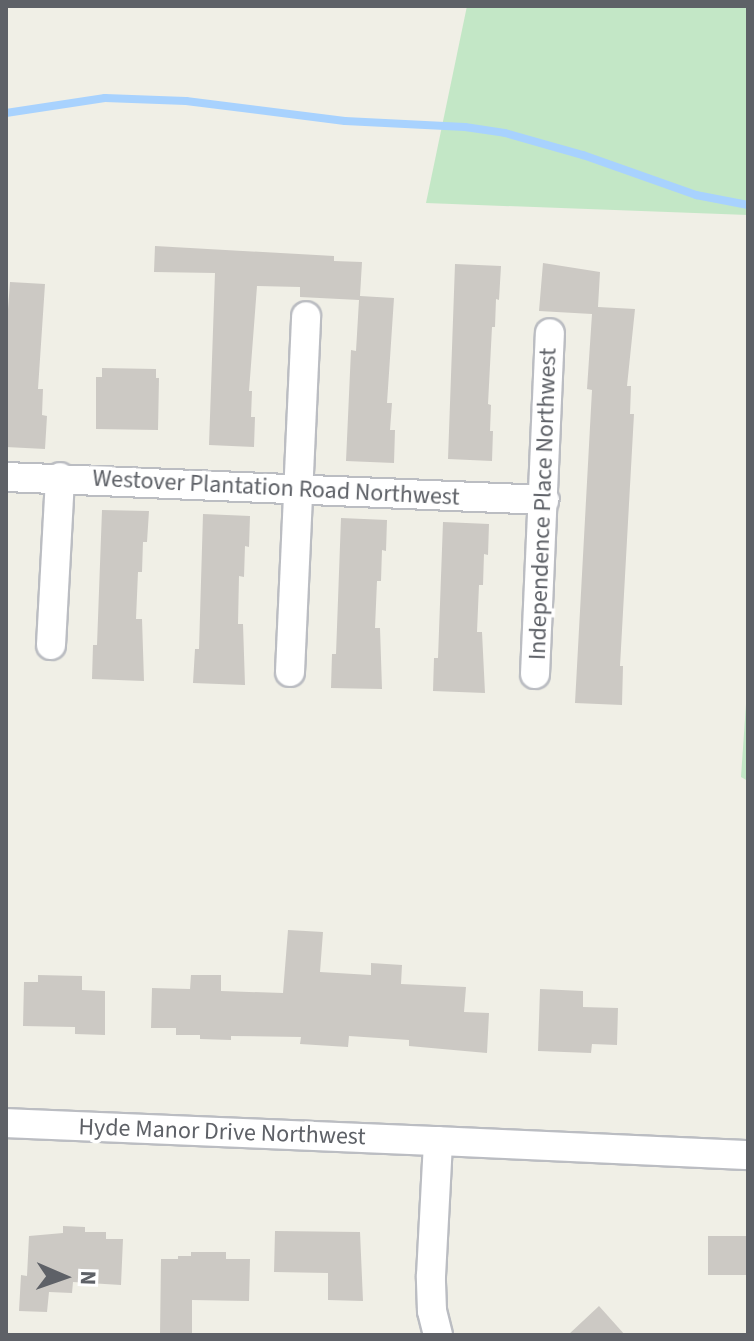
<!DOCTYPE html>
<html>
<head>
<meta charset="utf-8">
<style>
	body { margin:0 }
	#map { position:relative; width:754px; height:1341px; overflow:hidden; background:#f0efe6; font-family:"Source Sans 3",sans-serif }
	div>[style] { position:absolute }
	.green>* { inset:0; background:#c3e7c6 }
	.stream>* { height:8px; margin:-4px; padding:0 4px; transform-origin:4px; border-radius:4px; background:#a8d2fe }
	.building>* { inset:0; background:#ccc9c4; transform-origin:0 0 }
	.roads { filter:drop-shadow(2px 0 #bbbdc2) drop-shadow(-2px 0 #bbbdc2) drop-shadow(0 2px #bbbdc2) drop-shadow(0 -2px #bbbdc2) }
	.minor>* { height:28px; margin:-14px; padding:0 14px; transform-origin:14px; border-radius:14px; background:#fff }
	span { translate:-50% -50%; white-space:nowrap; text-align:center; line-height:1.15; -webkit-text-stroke:7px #fff; paint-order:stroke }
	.street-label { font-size:24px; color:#5e6167 }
	.frame { position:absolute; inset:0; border:8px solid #5e6167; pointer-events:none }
	.north { position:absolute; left:24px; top:1237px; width:80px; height:80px; -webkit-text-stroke:6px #fff; paint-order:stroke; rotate:92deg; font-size:22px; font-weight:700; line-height:32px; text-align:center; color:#5e6167 }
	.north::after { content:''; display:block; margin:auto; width:28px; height:36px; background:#5e6167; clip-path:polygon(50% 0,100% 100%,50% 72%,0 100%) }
</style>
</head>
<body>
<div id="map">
	<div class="green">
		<i style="clip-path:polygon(467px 6px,748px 6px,748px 215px,426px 203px)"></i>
		<i style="clip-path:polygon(748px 675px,748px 781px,741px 777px)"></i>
	</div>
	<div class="stream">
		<i style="left:6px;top:113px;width:100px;rotate:-8.6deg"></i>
		<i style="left:105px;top:98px;width:81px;rotate:2.1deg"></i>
		<i style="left:186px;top:101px;width:160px;rotate:7.2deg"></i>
		<i style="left:345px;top:121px;width:120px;rotate:2.9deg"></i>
		<i style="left:465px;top:127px;width:40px;rotate:8.5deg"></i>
		<i style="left:505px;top:133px;width:81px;rotate:15.8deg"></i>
		<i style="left:583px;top:155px;width:120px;rotate:19.5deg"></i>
		<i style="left:696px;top:195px;width:53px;rotate:10.9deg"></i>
	</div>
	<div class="building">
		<i style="clip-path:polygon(155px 246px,334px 256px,334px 261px,362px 262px,360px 296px,394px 298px,387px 403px,392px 403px,390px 430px,395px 430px,394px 463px,346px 461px,351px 350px,356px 351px,359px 300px,300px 297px,300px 287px,257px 286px,249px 391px,252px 391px,251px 417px,255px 417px,254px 447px,209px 445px,215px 273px,154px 272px)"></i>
		<i style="clip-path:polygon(543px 263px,600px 272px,598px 307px,635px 309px,627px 386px,631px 386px,630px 414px,634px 414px,620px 666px,623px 666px,622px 705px,575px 703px,592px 390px,587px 389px,592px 314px,539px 311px)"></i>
		<i style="clip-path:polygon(455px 264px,501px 266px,499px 300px,496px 299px,495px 327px,492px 327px,488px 404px,491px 405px,490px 431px,493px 431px,492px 461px,448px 459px)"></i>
		<i style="clip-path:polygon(10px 282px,45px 284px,38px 389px,43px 389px,42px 415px,47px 416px,45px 449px,6px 447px,6px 336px)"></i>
		<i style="clip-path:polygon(102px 368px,156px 369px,156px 378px,159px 378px,158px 430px,96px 429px,96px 377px,102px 377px)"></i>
		<i style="clip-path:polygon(102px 510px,149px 511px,147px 542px,143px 542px,142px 572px,138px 572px,136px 619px,142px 619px,144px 681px,92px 679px,93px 645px,97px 645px)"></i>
		<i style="clip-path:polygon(203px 514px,250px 516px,249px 547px,245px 546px,244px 577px,239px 576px,238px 624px,243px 624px,245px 685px,193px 683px,195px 649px,199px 649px)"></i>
		<i style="clip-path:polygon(341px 518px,387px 520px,386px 551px,382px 550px,381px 581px,377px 581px,375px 628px,380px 628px,382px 689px,331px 688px,332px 654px,336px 654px)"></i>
		<i style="clip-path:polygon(443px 522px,489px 524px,488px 555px,484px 554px,483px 585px,479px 585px,477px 632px,482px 632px,485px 693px,433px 691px,434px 658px,438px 658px)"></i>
		<i style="clip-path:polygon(288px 930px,323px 932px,320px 972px,371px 975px,371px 963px,402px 965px,401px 984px,466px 987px,464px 1012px,489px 1013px,487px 1053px,409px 1046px,409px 1040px,349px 1036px,348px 1047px,300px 1044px,301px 1037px,231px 1036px,231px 1040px,200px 1039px,200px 1035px,176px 1035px,176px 1028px,151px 1028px,152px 988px,190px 989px,191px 975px,221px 975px,221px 991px,283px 993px)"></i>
		<i style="clip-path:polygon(38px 975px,82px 976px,82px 990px,105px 991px,105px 1035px,75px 1034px,75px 1027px,23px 1026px,24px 982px,38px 982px)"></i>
		<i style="clip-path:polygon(540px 989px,583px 991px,583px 1007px,618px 1008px,617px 1045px,592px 1044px,591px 1053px,538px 1051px)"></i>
		<i style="clip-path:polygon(63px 1226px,85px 1227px,85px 1232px,106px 1232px,106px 1239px,123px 1239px,121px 1285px,73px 1282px,72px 1293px,49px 1292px,47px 1312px,19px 1311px,21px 1275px,27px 1276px,29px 1236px,63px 1233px)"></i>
		<i style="clip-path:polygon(275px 1231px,360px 1232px,363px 1301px,328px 1300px,328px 1273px,274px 1272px)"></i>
		<i style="left:708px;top:1236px;width:40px;height:39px"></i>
		<i style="clip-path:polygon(191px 1252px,226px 1252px,226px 1259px,250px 1259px,249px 1301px,192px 1300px,192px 1335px,160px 1335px,161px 1259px,178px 1259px,178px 1256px,191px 1256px)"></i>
		<i style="clip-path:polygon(599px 1306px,625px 1335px,568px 1335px)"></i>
	</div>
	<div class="roads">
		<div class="minor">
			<i style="left:6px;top:477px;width:539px;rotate:2.44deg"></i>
			<i style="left:51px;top:645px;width:168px;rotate:-86.9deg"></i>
			<i style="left:290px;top:672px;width:356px;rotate:-87.4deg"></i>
			<i style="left:535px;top:674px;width:341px;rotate:-87.5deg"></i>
			<i style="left:6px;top:1123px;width:432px;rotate:2.4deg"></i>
			<i style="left:438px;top:1335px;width:25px;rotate:-104deg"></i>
			<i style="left:432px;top:1311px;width:35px;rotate:-92deg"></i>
			<i style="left:431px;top:1276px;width:135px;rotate:-87deg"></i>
			<i style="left:438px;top:1141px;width:310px;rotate:2.6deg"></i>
		</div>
	</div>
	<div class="street-label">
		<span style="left:276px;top:488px;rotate:3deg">Westover Plantation Road Northwest</span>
		<span style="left:543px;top:504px;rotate:-88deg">Independence Place Northwest</span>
		<span style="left:222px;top:1132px;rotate:2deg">Hyde Manor Drive Northwest</span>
	</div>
	<div class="frame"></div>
	<div class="north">N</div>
</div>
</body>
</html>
